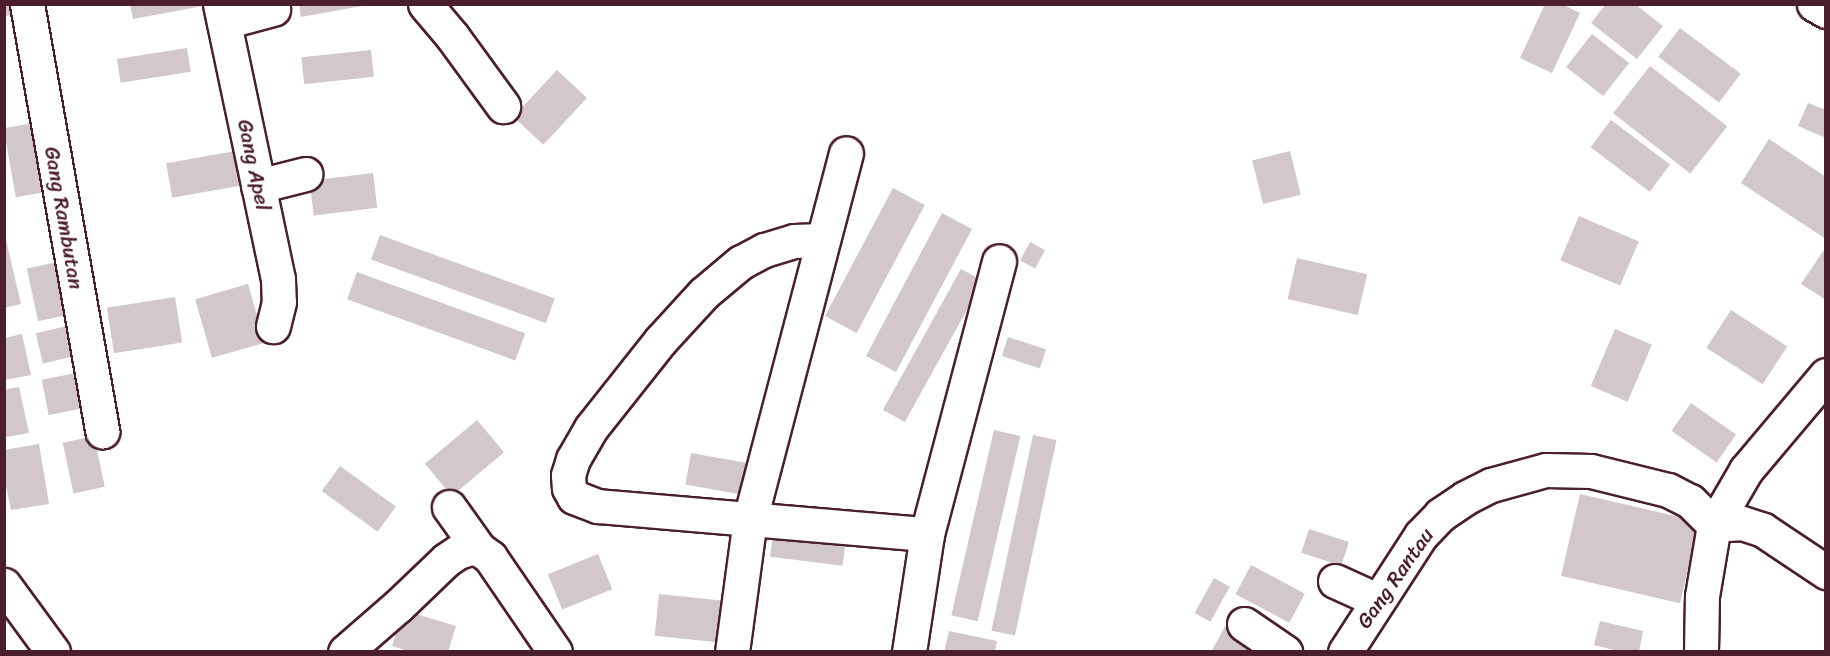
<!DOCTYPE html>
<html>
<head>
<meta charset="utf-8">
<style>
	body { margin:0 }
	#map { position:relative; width:1830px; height:656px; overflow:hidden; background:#fff; font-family:Sriracha,sans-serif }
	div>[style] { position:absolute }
	.building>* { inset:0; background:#d2c7cb; transform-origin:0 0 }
	.roads { filter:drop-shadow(2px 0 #4a1f2b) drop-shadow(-2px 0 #4a1f2b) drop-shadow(0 2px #4a1f2b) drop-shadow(0 -2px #4a1f2b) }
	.minor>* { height:33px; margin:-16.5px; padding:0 16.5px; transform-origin:16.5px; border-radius:16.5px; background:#fff }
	span { translate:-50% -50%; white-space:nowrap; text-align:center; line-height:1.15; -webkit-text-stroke:5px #fff; paint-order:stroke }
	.street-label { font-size:21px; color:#4a1f2b }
	.frame { position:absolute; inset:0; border:6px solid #4a1f2b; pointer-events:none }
</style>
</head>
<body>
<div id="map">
	<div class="building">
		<i style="clip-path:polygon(130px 4px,203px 4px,203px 6px,133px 19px)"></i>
		<i style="clip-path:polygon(299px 4px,362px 4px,362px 6px,301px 17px)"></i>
		<i style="clip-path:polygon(1545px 4px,1562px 4px,1580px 13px,1552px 73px,1520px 58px)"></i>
		<i style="clip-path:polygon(1606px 4px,1635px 4px,1663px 26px,1637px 59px,1591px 23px)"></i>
		<i style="clip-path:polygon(5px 5px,15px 5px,17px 14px,5px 16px)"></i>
		<i style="left:1680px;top:28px;width:76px;height:36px;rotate:37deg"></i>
		<i style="left:1592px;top:34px;width:47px;height:42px;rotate:38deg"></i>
		<i style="left:187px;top:48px;width:24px;height:71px;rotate:81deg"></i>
		<i style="left:371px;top:50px;width:27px;height:70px;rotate:84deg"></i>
		<i style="left:1650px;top:66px;width:98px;height:60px;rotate:38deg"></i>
		<i style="left:557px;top:70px;width:41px;height:64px;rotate:43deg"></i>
		<i style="clip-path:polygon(1808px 103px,1826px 110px,1826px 138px,1798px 126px)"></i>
		<i style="left:1611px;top:120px;width:74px;height:34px;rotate:37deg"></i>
		<i style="left:45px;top:121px;width:70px;height:42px;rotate:80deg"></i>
		<i style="clip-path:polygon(1769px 139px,1826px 177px,1826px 239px,1741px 183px)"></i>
		<i style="left:241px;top:150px;width:35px;height:76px;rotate:80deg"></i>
		<i style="left:1290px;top:151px;width:45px;height:39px;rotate:76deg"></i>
		<i style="left:373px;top:173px;width:35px;height:64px;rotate:83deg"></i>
		<i style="left:893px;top:188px;width:36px;height:145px;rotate:28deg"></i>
		<i style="left:942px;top:213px;width:34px;height:162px;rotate:28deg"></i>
		<i style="left:1579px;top:216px;width:65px;height:48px;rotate:23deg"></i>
		<i style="clip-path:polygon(4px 231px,21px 304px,4px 308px)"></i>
		<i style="left:380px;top:235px;width:186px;height:26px;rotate:20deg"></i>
		<i style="left:1030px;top:242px;width:17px;height:21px;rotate:28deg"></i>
		<i style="clip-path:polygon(1826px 247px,1826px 300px,1801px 284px)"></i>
		<i style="left:1297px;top:258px;width:72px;height:42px;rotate:13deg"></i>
		<i style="left:67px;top:260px;width:54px;height:41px;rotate:78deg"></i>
		<i style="left:961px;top:269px;width:25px;height:161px;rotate:29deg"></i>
		<i style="left:357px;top:272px;width:179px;height:29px;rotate:20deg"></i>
		<i style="left:248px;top:284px;width:61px;height:55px;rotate:74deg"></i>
		<i style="left:175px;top:297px;width:46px;height:69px;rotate:81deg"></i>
		<i style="left:1731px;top:310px;width:67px;height:45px;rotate:33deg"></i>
		<i style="left:67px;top:326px;width:31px;height:32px;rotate:77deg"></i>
		<i style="left:1615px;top:329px;width:40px;height:62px;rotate:23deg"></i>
		<i style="clip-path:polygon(22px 334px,31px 375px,4px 380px,4px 338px)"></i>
		<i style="left:1008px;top:337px;width:40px;height:20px;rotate:18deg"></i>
		<i style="left:81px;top:372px;width:36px;height:40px;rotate:79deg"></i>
		<i style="clip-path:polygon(19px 387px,29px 433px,6px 437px,4px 390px)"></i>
		<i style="left:1691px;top:403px;width:55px;height:34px;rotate:35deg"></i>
		<i style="left:477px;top:420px;width:42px;height:68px;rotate:50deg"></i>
		<i style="left:994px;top:430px;width:27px;height:190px;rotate:13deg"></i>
		<i style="left:1033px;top:435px;width:24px;height:200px;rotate:12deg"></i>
		<i style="left:94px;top:436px;width:52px;height:32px;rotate:78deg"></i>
		<i style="clip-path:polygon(39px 444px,49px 504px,11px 510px,4px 477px,4px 450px)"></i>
		<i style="left:691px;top:453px;width:63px;height:32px;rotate:10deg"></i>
		<i style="left:340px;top:466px;width:69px;height:31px;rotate:36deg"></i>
		<i style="left:1580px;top:494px;width:122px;height:84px;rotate:13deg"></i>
		<i style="left:774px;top:525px;width:73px;height:32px;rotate:7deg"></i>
		<i style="left:1309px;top:529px;width:42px;height:25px;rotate:18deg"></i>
		<i style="left:598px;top:554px;width:38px;height:54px;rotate:68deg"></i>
		<i style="left:1251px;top:565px;width:61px;height:33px;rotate:28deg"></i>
		<i style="left:1214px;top:578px;width:18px;height:40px;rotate:29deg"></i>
		<i style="left:659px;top:594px;width:65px;height:42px;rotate:6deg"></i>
		<i style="clip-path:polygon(403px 610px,456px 626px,448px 652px,411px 652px,392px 646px)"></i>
		<i style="clip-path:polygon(1228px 621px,1260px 639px,1253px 652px,1211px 652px)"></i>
		<i style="clip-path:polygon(1600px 621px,1643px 631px,1639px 652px,1622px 652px,1594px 645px)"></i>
		<i style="clip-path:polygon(949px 631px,997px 641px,995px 652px,944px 652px)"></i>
	</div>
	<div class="roads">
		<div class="minor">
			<i style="left:27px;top:4px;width:434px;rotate:80deg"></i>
			<i style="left:220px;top:4px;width:281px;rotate:78.1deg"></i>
			<i style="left:278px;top:279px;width:23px;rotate:88deg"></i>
			<i style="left:279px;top:302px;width:25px;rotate:104deg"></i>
			<i style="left:425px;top:4px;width:42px;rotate:49.8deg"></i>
			<i style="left:452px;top:36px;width:87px;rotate:53.9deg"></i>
			<i style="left:1814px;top:4px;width:14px;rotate:30deg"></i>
			<i style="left:224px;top:22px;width:51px;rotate:-14.9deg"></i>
			<i style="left:258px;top:186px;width:49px;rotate:-14.3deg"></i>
			<i style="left:822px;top:240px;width:28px;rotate:178deg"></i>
			<i style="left:794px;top:241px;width:31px;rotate:163deg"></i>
			<i style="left:764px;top:250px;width:26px;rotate:152deg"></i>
			<i style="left:741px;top:262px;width:48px;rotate:140deg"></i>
			<i style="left:704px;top:293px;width:65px;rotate:132.5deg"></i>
			<i style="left:660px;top:341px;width:111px;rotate:128.4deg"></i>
			<i style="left:591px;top:428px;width:36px;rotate:120deg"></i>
			<i style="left:573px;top:459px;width:17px;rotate:107deg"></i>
			<i style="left:568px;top:475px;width:13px;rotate:86deg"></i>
			<i style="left:569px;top:488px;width:10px;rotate:61deg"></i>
			<i style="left:574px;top:497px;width:26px;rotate:21deg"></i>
			<i style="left:598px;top:506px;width:330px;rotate:4.9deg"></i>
			<i style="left:449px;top:507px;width:52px;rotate:54.5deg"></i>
			<i style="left:1335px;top:581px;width:46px;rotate:24.3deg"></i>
			<i style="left:4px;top:585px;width:83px;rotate:53.8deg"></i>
			<i style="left:1244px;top:624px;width:50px;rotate:34.3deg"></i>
			<i style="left:345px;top:652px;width:70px;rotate:-41deg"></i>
			<i style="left:398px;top:606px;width:66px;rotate:-43.8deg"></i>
			<i style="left:446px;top:560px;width:14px;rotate:-34deg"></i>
			<i style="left:458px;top:552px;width:13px;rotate:-18deg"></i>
			<i style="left:470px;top:548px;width:9px;rotate:6deg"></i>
			<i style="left:479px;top:549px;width:14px;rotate:36deg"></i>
			<i style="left:490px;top:557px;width:115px;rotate:55.6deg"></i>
			<i style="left:732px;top:652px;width:134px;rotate:-82.3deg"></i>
			<i style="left:750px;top:519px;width:378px;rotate:-75.3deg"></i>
			<i style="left:909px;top:652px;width:119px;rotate:-81.3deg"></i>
			<i style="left:927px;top:534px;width:282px;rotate:-75.2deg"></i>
			<i style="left:1345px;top:652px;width:140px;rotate:-57deg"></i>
			<i style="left:1421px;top:535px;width:28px;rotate:-46deg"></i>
			<i style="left:1440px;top:515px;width:30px;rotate:-34deg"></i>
			<i style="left:1465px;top:498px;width:29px;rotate:-27deg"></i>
			<i style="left:1491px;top:485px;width:57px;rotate:-15.3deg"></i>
			<i style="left:1546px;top:470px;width:45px;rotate:1.3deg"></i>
			<i style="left:1591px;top:471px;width:79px;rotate:13.9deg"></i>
			<i style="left:1668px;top:490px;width:25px;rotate:27deg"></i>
			<i style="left:1690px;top:501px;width:34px;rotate:45deg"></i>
			<i style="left:1714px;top:525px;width:28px;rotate:-4deg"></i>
			<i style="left:1742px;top:523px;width:22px;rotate:18deg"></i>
			<i style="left:1763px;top:530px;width:76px;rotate:33.7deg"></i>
			<i style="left:1701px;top:652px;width:56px;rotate:-89deg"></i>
			<i style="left:1702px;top:596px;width:72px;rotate:-80.4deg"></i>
			<i style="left:1714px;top:525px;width:64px;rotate:-59.8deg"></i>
			<i style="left:1746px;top:470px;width:124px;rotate:-49.9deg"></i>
		</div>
	</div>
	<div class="street-label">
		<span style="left:254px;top:165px;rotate:78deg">Gang Apel</span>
		<span style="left:64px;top:218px;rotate:80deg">Gang Rambutan</span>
		<span style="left:1395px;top:578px;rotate:-55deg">Gang Rantau</span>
	</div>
	<div class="frame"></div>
</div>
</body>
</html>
